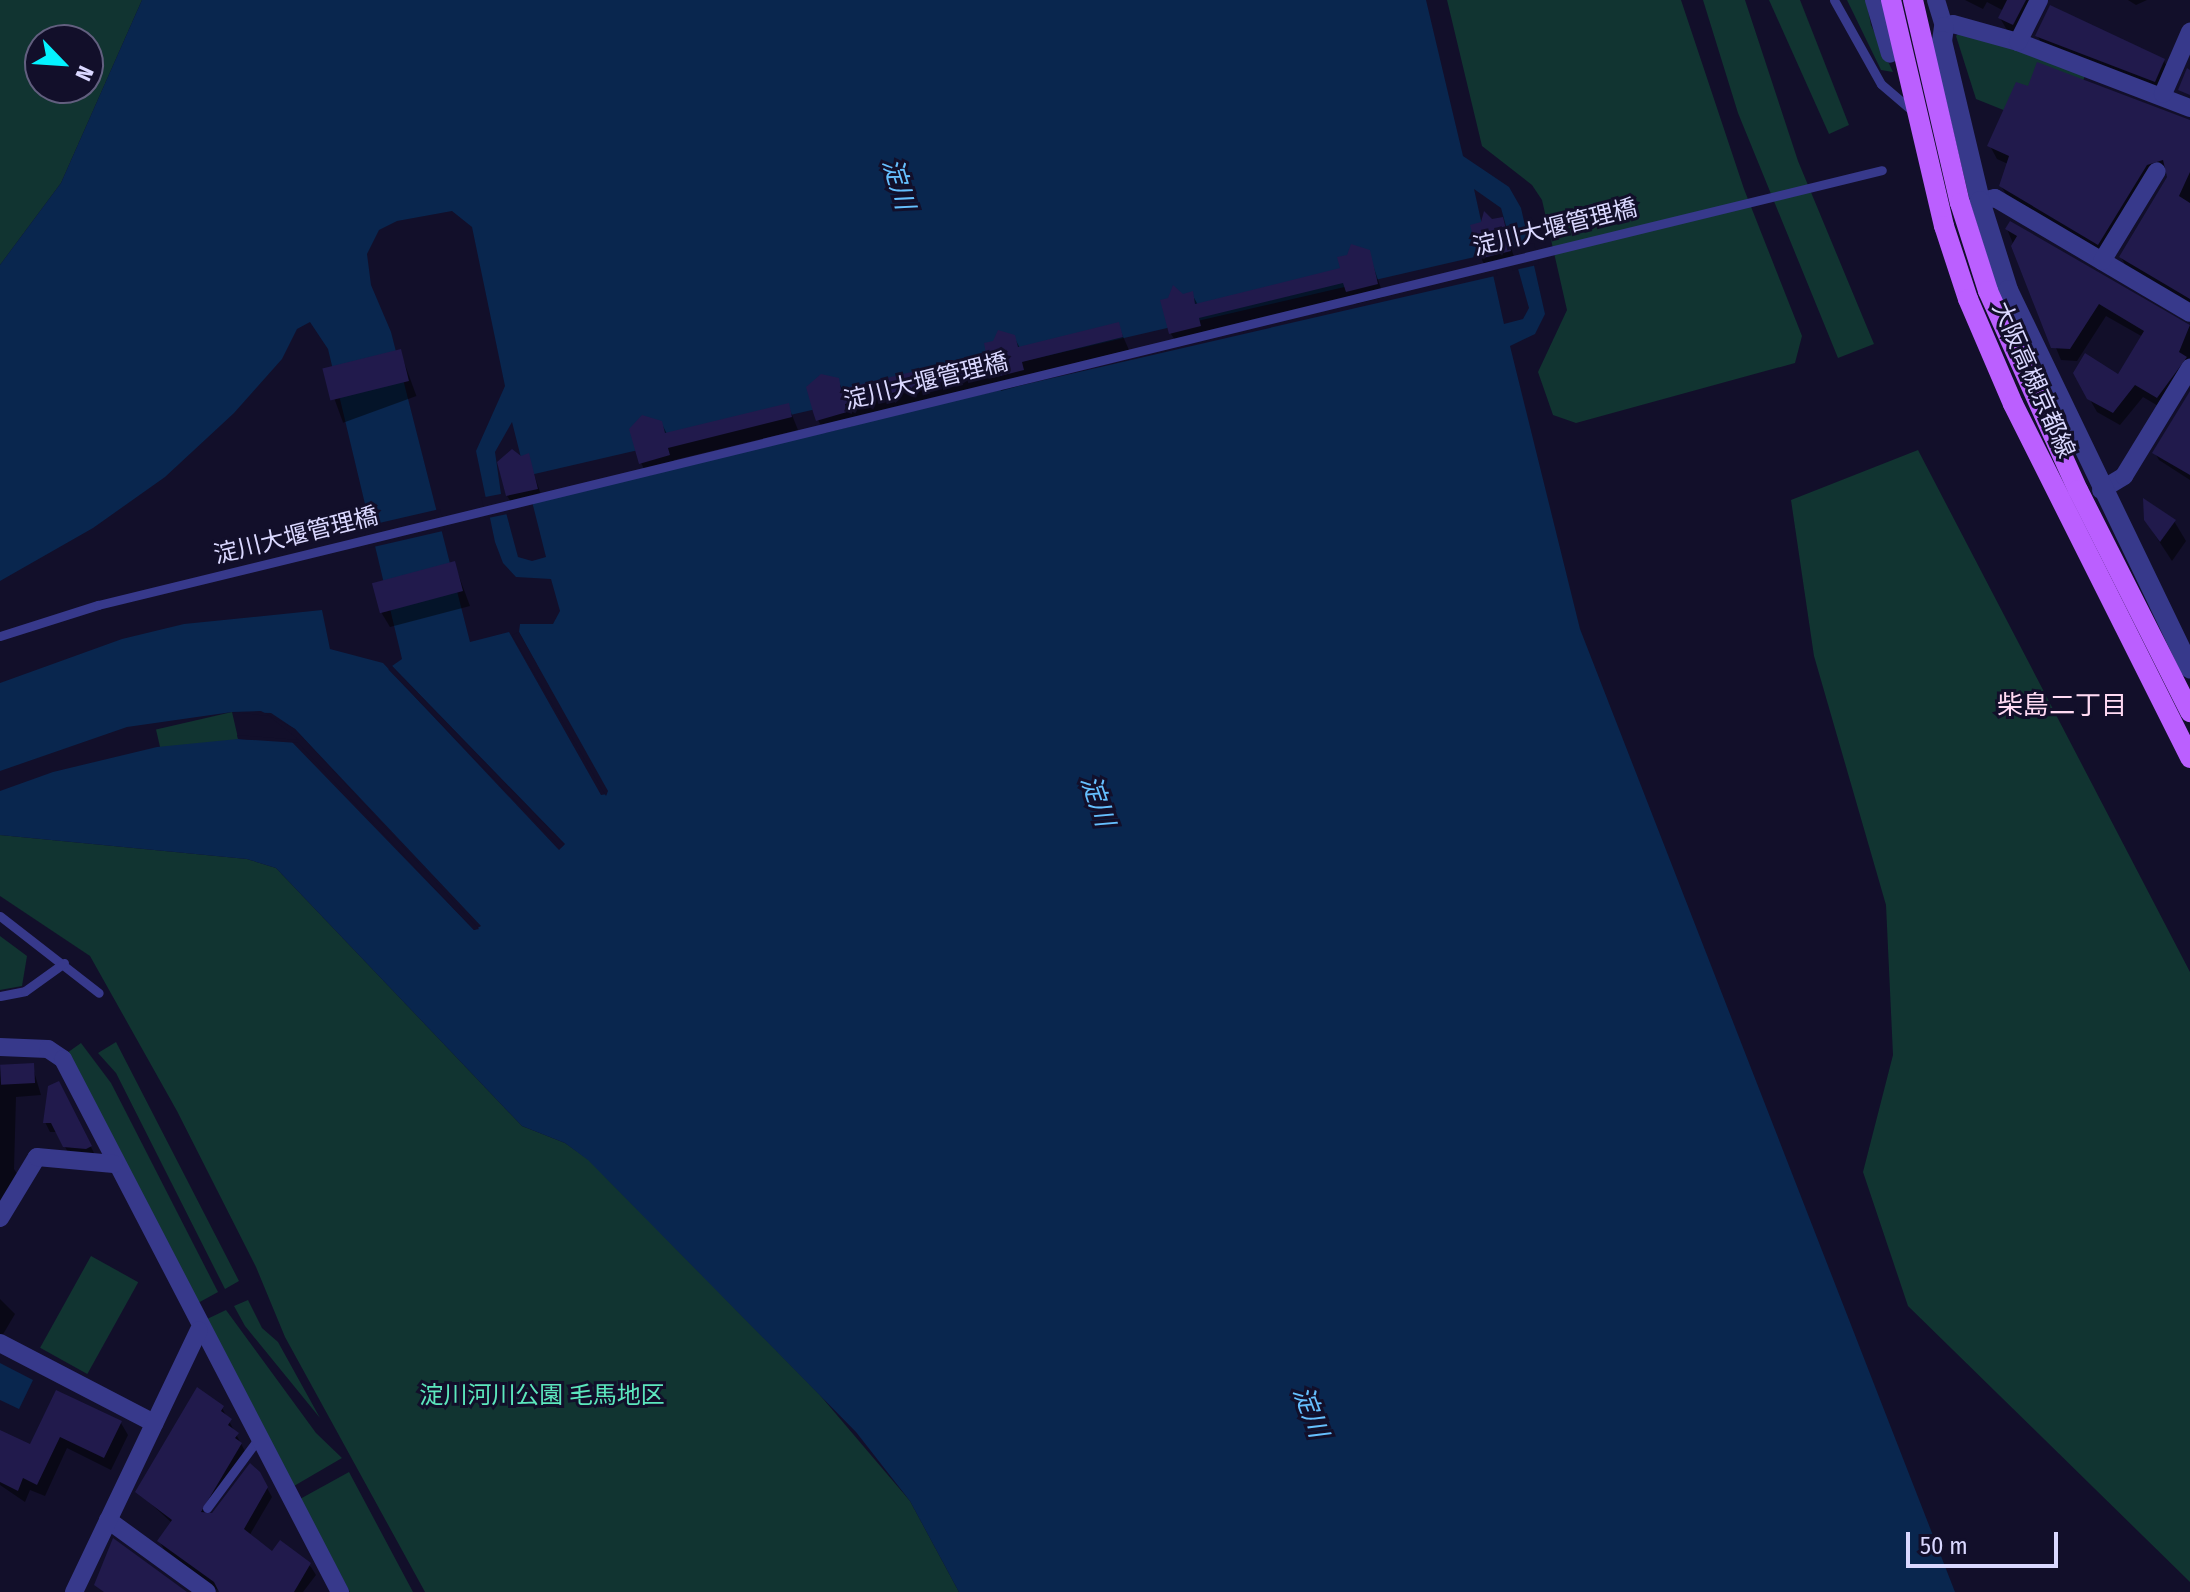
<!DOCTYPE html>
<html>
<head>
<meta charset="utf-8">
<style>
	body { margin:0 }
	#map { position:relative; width:2190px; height:1592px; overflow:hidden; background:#120f2a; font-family:"Fira Sans Condensed","Noto Sans JP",sans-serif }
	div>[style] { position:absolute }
	.green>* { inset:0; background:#113431; transform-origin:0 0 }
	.water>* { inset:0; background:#09264e }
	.pier>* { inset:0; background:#120f2a; transform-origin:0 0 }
	.shadow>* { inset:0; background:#0007; transform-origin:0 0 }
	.building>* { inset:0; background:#211a4c; transform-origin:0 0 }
	.service>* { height:9px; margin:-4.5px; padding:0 4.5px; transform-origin:4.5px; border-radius:4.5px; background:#37398b }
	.minor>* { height:18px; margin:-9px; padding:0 9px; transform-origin:9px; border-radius:9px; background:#37398b }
	.tertiary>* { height:20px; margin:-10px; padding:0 10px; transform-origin:10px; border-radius:10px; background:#37398b }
	.primary>* { height:20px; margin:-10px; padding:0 10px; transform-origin:10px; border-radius:10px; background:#bb5fff }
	span { translate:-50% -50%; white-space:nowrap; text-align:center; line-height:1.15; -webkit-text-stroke:6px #120f2a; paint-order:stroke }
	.street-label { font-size:24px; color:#dad8ff }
	.park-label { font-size:24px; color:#5ce7bd }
	.water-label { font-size:26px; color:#66c0ff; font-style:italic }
	.neighbourhood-label { font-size:26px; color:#ffdaf3 }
	.north { position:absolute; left:24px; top:24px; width:80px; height:80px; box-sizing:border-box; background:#120f2a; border:2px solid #625f7f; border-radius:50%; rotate:115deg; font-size:22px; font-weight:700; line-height:32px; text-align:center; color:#dad8ff }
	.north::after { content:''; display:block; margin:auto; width:28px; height:36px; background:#04f3ff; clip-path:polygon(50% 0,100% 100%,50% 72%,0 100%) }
	.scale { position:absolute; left:1906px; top:1532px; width:152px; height:36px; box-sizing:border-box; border:4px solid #dad8ff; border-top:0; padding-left:10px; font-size:24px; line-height:28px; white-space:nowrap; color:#dad8ff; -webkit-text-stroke:6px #120f2a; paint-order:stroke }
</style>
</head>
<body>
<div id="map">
	<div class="green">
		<i style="clip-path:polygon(evenodd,0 0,142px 0,61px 183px,0 265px,0 0,40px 40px,88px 40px,88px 88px,40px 88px,40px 40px)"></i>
		<i style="clip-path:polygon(1447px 0,1681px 0,1744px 189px,1802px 336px,1795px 363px,1576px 423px,1553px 415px,1538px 372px,1567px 310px,1542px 200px,1532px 185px,1482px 146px)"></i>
		<i style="clip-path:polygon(1703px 0,1745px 0,1798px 161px,1874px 344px,1838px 358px,1738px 113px)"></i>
		<i style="clip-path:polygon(1769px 0,1800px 0,1849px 125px,1829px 134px)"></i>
		<i style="clip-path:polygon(1847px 0,1866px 0,1871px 25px,1893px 72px,1881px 70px)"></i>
		<i style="clip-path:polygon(1960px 32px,2086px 73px,2063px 134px,1976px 99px,1956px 36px)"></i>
		<i style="clip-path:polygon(1918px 450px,2190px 972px,2190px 1582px,1908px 1306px,1863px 1172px,1893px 1055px,1886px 905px,1814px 656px,1791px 500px)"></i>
		<i style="left:232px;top:712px;width:28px;height:78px;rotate:77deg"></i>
		<i style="clip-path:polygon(0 835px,247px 859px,276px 868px,522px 1126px,565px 1143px,589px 1160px,819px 1394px,910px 1501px,959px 1592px,425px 1592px,285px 1337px,256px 1267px,177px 1111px,90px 956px,0 896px)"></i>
		<i style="clip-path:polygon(0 936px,27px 956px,22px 986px,0 990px)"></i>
		<i style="clip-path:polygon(116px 1042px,239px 1281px,225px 1289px,116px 1073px,98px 1053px)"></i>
		<i style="clip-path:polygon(81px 1043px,111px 1083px,218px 1292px,198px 1303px,67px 1053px)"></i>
		<i style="left:91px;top:1256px;width:54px;height:105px;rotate:29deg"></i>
		<i style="clip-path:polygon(248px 1300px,262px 1328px,278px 1342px,320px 1418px,245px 1326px,234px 1306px)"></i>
		<i style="clip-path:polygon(226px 1310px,316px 1433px,342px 1458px,294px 1486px,205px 1320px)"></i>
		<i style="clip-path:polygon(349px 1472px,413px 1592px,350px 1592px,300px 1499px)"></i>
	</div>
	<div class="water">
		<i style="clip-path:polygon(evenodd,142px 0,1426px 0,1463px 156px,1509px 187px,1521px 208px,1545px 314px,1535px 334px,1510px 346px,1580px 629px,1955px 1592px,959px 1592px,910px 1501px,856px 1432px,588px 1160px,565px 1143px,522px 1126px,276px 868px,247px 859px,0 835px,0 791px,53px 772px,157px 747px,238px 739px,291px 741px,474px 930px,481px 926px,295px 729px,271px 713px,232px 712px,127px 727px,0 771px,0 683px,122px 639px,184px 624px,322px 610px,330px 649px,383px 663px,559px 850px,565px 844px,392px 666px,402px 659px,328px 349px,310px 322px,297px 329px,282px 359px,234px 413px,165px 477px,93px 528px,0 581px,0 265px,61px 183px,142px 0,1474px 189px,1501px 208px,1529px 308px,1523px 319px,1504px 324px,1474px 189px,142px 0,452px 211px,472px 227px,505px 386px,476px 451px,495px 542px,503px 563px,516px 577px,551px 579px,560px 611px,553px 624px,520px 624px,519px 632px,607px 794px,601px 795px,509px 632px,470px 642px,391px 332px,371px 285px,367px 254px,379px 230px,397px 221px,452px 211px,142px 0,512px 422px,546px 557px,532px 561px,518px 557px,501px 494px,495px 452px,512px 422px)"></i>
		<i style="clip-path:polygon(0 1363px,33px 1380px,19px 1409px,0 1400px)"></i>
	</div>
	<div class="pier">
		<i style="left:1534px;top:243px;width:22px;height:27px;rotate:77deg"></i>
		<i style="left:1492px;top:253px;width:23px;height:995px;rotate:77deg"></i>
		<i style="left:506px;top:493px;width:21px;height:25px;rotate:79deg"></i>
		<i style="left:440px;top:509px;width:22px;height:78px;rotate:77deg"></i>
		<i style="clip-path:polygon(519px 632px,608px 791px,606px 796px,512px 635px)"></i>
		<i style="left:392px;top:666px;width:248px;height:5px;rotate:46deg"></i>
		<i style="clip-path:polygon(261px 711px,295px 729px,479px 929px,474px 930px,298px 743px,238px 739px,237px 735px,299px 740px,269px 716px,232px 712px)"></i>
	</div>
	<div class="shadow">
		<i style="clip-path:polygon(1965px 0,2048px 0,2024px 43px,2011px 37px,2000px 18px,2004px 11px,1987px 2px,1983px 9px)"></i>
		<i style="clip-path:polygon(2128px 0,2147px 0,2136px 5px)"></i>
		<i style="clip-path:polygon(2037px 35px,2164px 61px,2170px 72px,2161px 92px,2043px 46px)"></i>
		<i style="clip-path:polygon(2190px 121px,2190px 306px,2128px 270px,2121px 257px,2169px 174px,2154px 177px,2105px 256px,2009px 199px,2001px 186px,2008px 164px,1997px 159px,1990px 146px)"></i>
		<i style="clip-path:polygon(1502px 219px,1515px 260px,1486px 268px,1481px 258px,1491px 221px)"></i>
		<i style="clip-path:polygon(2007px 229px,2190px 325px,2190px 373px,2165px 410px,2143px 397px,2120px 425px,2097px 412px,2075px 373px,2119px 377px,2143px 337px,2106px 316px,2077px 361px,2061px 360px)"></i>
		<i style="clip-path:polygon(1368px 251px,1384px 297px,1356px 304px,1351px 296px,1179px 346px,1171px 334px,1163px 301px,1192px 294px,1198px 305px,1342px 270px)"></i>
		<i style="clip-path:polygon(1118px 325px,1129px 350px,1028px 375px,1030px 383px,1001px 391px,997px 383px,851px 418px,853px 426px,825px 433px,818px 420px,837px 380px,844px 391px,988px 356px,1014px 337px,1020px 348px)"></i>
		<i style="left:400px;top:351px;width:48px;height:78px;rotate:70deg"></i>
		<i style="clip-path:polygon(788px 405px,798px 430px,674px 460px,676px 468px,648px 476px,641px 463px,661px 422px,667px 434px)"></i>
		<i style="clip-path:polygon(2155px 453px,2190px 459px,2190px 480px,2159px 460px)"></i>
		<i style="clip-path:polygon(528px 456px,542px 498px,513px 505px,507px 496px,521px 458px)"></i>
		<i style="clip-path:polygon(2146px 503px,2174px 521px,2186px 541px,2172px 561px,2153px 532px)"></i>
		<i style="clip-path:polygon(454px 563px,470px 606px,390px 627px,381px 612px)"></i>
		<i style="clip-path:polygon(0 1065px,32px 1065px,41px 1095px,16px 1097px,14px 1169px,21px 1180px,0 1223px)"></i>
		<i style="clip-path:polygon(64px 1093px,95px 1155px,70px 1156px,57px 1132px,50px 1132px,45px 1122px)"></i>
		<i style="clip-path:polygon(0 1299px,15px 1314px,2px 1336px,0 1335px)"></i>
		<i style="clip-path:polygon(57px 1392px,121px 1423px,128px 1435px,111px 1470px,67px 1448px,45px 1496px,30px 1490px,25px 1502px,0 1485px,0 1432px,31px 1446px)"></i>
		<i style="clip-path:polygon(222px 1408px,246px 1453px,208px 1515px,267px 1488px,272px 1497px,249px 1536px,272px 1554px,280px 1543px,311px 1567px,316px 1575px,303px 1592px,220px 1592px,164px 1549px,159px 1541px,172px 1523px,138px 1492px)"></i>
	</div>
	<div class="building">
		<i style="clip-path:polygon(2007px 0,2026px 0,2013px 25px,1998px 18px)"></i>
		<i style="clip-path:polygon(2050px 5px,2165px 59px,2155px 82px,2035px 36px)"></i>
		<i style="clip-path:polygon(2037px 62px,2190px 120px,2190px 172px,2179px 196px,2190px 203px,2190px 299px,2119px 257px,2167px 177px,2163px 160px,2147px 165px,2098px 245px,1999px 186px,2009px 156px,1987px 146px,2016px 82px,2028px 86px)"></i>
		<i style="clip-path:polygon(2187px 68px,2190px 70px,2190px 95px,2178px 90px)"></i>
		<i style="clip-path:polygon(1484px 211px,1492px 219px,1503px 217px,1511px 251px,1479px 259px,1470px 225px,1481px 222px)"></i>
		<i style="clip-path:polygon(2010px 221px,2190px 325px,2179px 352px,2187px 357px,2157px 398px,2135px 385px,2113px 413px,2087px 399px,2073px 373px,2085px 353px,2118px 374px,2144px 331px,2099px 304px,2070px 349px,2051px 348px,2011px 246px,2017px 236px,2005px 229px)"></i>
		<i style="clip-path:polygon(1351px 244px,1370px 250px,1378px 284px,1346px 292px,1343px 283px,1199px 318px,1201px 326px,1169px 334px,1160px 300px,1168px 298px,1173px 285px,1183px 294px,1193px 291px,1195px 304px,1340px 268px,1337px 257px,1347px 255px)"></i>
		<i style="clip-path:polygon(1119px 322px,1123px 337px,1022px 362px,1024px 370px,992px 378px,990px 370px,845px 404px,847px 412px,816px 421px,813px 412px,806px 387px,821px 374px,839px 378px,841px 389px,986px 354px,984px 343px,993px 341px,998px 330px,1015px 335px,1018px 347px)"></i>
		<i style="left:401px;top:349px;width:33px;height:81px;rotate:76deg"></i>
		<i style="clip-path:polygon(2190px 391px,2190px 475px,2152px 453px)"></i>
		<i style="clip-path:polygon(789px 403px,792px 417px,668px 448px,670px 455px,639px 464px,629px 429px,642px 415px,662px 421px,665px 433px)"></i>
		<i style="clip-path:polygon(512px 449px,521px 456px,529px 453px,538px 489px,506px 496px,497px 462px)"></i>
		<i style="clip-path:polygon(2143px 498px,2176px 520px,2160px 542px,2144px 520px)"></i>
		<i style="left:455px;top:561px;width:31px;height:86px;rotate:75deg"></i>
		<i style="left:34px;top:1063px;width:20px;height:34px;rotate:87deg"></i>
		<i style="clip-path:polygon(59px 1081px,92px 1146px,86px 1149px,63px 1147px,51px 1123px,43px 1123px,48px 1086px)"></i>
		<i style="clip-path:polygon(197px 1387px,224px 1406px,221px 1411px,232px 1419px,228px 1425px,239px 1433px,235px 1438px,242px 1443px,201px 1512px,212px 1513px,250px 1463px,260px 1472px,268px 1487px,244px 1529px,272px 1551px,280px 1540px,311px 1563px,294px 1592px,219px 1592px,214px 1582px,157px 1541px,172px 1520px,135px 1492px)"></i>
		<i style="clip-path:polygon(56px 1390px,122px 1421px,104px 1458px,60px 1437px,37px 1485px,23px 1478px,18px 1491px,0 1482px,0 1430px,30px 1444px)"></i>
		<i style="clip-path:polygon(113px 1538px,187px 1592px,104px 1592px,94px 1585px)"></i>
	</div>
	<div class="service">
		<i style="left:1834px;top:0;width:96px;rotate:60.8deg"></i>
		<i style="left:1881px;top:84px;width:45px;rotate:40.5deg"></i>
		<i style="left:0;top:636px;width:103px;rotate:-17.6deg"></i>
		<i style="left:98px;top:605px;width:1836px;rotate:-13.7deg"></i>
		<i style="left:0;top:916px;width:125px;rotate:37.9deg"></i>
		<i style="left:0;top:996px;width:25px;rotate:-11deg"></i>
		<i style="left:25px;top:991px;width:48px;rotate:-35.7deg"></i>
		<i style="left:207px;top:1508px;width:86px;rotate:-53.5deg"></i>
	</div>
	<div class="minor">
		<i style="left:1874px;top:0;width:56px;rotate:73.5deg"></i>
		<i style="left:1936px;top:0;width:28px;rotate:73deg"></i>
		<i style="left:1944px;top:27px;width:9px;rotate:-18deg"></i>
		<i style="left:1953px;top:24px;width:67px;rotate:15.5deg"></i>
		<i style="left:2018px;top:42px;width:184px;rotate:21deg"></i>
		<i style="left:2018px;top:42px;width:47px;rotate:-63.4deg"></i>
		<i style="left:2163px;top:94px;width:68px;rotate:-66.5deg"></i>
		<i style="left:1980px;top:201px;width:15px;rotate:-11deg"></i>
		<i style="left:1995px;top:198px;width:226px;rotate:30.5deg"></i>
		<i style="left:2102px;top:261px;width:105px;rotate:-58.6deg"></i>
		<i style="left:2101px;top:490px;width:27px;rotate:-31deg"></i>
		<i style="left:2124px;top:476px;width:127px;rotate:-58.6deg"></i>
		<i style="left:0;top:1047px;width:48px;rotate:2.4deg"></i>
		<i style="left:48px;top:1049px;width:18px;rotate:34deg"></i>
		<i style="left:63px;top:1059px;width:601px;rotate:62.54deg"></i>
		<i style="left:0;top:1218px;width:71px;rotate:-58.8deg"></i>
		<i style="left:37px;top:1157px;width:77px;rotate:5.2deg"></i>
		<i style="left:0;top:1343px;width:174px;rotate:27.5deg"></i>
		<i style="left:108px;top:1520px;width:122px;rotate:36deg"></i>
		<i style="left:74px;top:1592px;width:290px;rotate:-64.5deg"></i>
	</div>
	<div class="tertiary">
		<i style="left:1944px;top:27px;width:14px;rotate:98deg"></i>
		<i style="left:1942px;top:41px;width:164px;rotate:76.6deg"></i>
		<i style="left:1980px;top:201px;width:93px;rotate:72.5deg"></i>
		<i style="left:2008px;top:290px;width:420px;rotate:64.3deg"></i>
	</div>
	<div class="primary">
		<i style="left:1891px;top:0;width:232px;rotate:76.8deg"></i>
		<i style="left:1944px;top:226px;width:77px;rotate:71.8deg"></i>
		<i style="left:1968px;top:299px;width:114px;rotate:66.8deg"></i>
		<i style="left:2013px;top:404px;width:396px;rotate:63.4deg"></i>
		<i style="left:1913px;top:0;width:208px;rotate:77deg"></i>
		<i style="left:1960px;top:203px;width:92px;rotate:72.3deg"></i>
		<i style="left:1988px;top:291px;width:218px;rotate:65.7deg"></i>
		<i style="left:2078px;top:490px;width:249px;rotate:63.2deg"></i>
	</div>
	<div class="street-label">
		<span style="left:1555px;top:228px;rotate:-14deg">淀川大堰管理橋</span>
		<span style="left:2033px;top:380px;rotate:66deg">大阪高槻京都線</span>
		<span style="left:926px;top:382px;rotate:-14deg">淀川大堰管理橋</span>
		<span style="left:296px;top:536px;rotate:-14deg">淀川大堰管理橋</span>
	</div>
	<div class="park-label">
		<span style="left:542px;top:1396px">淀川河川公園 毛馬地区</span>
	</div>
	<div class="water-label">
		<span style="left:898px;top:184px;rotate:73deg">淀川</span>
		<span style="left:1097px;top:801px;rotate:71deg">淀川</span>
		<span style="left:1310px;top:1412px;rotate:69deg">淀川</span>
	</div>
	<div class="neighbourhood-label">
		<span style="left:2062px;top:706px">柴島二丁目</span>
	</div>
	<div class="north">N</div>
	<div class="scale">50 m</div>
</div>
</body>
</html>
